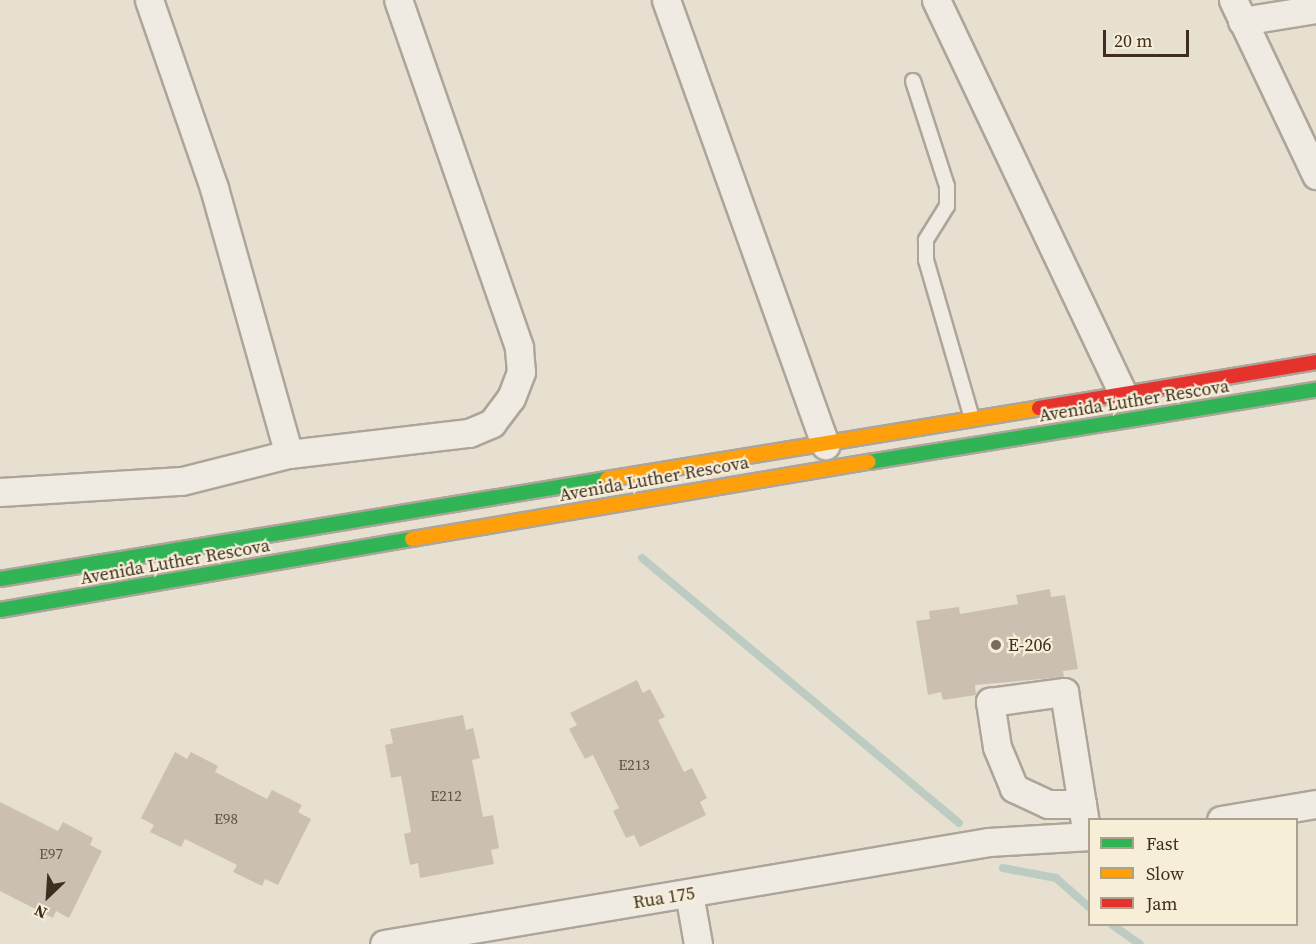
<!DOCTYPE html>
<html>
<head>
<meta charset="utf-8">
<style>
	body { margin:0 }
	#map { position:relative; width:1316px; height:944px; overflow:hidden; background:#e7e0d1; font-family:"Source Serif 4",serif }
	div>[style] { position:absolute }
	.stream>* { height:8px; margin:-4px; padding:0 4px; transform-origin:4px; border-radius:4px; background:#bcccc2 }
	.building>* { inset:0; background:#cbbfb2 }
	.roads { filter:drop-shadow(2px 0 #ada599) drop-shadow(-2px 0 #ada599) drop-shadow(0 2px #ada599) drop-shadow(0 -2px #ada599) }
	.lane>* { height:14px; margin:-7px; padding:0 7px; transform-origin:7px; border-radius:7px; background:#efebe3 }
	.street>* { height:27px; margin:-13.5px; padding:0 13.5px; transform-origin:13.5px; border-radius:13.5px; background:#efebe3 }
	.fast>* { height:14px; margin:-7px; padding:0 7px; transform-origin:7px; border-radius:7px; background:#30b455 }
	.slow>* { height:14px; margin:-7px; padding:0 7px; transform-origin:7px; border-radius:7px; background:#ff9f0a }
	.jam>* { height:14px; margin:-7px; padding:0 7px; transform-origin:7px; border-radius:7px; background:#e5322d }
	.dots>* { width:16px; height:16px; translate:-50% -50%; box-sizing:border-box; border:3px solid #f7eed8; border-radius:50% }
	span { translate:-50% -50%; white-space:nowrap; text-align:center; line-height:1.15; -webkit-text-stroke:4.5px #f7eed8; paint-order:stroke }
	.number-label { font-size:15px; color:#605244 }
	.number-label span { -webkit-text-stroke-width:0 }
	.street-label { font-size:18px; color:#3d2e20 }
	.poi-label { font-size:18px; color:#3d2e20 }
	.left { translate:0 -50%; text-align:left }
	.legend { position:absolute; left:1088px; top:818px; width:210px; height:108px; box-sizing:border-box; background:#f7eed8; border:2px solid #ada18e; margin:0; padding:8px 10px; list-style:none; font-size:18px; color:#3d2e20 }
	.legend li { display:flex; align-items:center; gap:12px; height:30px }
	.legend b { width:30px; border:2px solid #ada18e }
	.north { position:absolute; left:18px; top:866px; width:60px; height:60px; -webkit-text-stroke:4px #f7eed8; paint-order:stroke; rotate:205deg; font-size:16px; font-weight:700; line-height:24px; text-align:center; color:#3d2e20 }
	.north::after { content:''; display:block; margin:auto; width:21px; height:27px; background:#3d2e20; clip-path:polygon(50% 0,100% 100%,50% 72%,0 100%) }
	.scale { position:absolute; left:1103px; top:30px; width:86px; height:27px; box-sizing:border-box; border:3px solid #3d2e20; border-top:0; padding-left:8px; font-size:18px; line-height:21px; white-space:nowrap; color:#3d2e20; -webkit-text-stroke:4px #f7eed8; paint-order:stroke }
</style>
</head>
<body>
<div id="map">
	<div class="stream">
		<i style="left:642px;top:558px;width:413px;rotate:39.9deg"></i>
		<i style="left:1003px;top:868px;width:54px;rotate:10.7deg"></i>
		<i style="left:1056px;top:878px;width:45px;rotate:41.4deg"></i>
		<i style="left:1111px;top:924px;width:35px;rotate:35deg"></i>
	</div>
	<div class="building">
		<i style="clip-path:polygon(1050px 589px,1051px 597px,1065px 595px,1078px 669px,1063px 671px,1064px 677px,975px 685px,976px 695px,943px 700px,941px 692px,928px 695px,916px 621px,930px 619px,929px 611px,959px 607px,960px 614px,1018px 604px,1016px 595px)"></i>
		<i style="clip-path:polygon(637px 680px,643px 693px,650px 689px,665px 717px,658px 720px,684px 772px,692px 768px,707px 798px,700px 802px,706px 815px,640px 847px,634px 835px,626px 838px,613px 811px,619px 808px,593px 755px,585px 759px,569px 729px,577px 725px,570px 713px)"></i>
		<i style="clip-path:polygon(463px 715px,466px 730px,473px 728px,480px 758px,472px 760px,483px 817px,493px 815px,499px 848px,491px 850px,494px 864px,420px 878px,418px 863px,410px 865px,404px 834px,411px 832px,401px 776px,391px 778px,385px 745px,393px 743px,390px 729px)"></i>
		<i style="clip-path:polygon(175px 752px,187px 759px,191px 752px,218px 766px,215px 772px,267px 799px,272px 790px,302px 805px,298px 812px,311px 819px,278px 885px,265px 879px,262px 886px,233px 872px,237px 865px,185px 839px,181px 847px,150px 832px,154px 825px,141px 818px)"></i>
		<i style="clip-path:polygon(0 802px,58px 831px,63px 822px,93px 838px,90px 845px,102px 851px,69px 918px,56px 911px,53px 918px,0 891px)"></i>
	</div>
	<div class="roads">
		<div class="lane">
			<i style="left:913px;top:81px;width:110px;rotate:72.1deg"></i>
			<i style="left:947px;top:186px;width:20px;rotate:90deg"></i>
			<i style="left:947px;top:206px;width:40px;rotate:122deg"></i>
			<i style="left:926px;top:240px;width:20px;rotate:90deg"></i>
			<i style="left:926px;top:260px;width:165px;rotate:73.8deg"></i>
		</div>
		<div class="street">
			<i style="left:149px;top:0;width:199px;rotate:70.9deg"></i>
			<i style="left:214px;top:188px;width:276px;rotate:74.3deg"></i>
			<i style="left:666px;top:0;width:473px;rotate:70.3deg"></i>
			<i style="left:936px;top:0;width:435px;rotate:64.6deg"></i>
			<i style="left:1233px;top:0;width:194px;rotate:64.6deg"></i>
			<i style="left:1242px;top:21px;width:75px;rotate:-9.2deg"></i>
			<i style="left:0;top:492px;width:182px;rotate:-3.5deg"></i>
			<i style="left:182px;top:481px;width:110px;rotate:-14.2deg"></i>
			<i style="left:289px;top:454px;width:181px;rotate:-6.7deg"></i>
			<i style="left:469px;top:433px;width:25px;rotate:-23deg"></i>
			<i style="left:492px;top:423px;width:31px;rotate:-53deg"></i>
			<i style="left:511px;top:398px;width:28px;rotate:-69deg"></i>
			<i style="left:521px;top:372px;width:25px;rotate:-95deg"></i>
			<i style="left:519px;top:347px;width:367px;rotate:-109.2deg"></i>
			<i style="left:1082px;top:804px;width:34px;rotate:180deg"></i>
			<i style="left:1048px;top:804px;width:38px;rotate:-155deg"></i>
			<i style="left:1014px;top:788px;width:44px;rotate:-112.5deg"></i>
			<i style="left:997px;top:747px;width:46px;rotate:-98.8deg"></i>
			<i style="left:990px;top:702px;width:75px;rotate:-7.7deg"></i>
			<i style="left:1064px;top:692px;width:113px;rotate:80.9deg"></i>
			<i style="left:1082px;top:804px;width:32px;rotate:81deg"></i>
			<i style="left:1221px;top:820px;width:96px;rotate:-9.6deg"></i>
			<i style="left:689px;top:893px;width:52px;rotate:80deg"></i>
			<i style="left:384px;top:944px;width:614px;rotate:-9.57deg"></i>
			<i style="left:989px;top:842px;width:101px;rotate:-3.4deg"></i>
		</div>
		<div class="fast">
			<i style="left:869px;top:462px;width:453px;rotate:-9.2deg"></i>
			<i style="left:0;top:579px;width:615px;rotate:-9.36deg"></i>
			<i style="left:0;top:610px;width:418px;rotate:-9.8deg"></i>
		</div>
		<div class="slow">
			<i style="left:607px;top:479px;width:438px;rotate:-9.3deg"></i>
			<i style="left:412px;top:539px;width:463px;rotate:-9.6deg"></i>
		</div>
		<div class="jam">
			<i style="left:1039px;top:408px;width:281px;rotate:-9.4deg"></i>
		</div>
	</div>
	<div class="dots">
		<i style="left:996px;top:645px;background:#786c5e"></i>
	</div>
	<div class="number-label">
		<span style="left:634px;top:765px">E213</span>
		<span style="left:446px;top:796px">E212</span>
		<span style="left:226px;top:819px">E98</span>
		<span style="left:51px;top:854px">E97</span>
	</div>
	<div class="street-label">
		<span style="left:1134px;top:401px;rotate:-9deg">Avenida Luther Rescova</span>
		<span style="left:654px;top:479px;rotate:-10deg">Avenida Luther Rescova</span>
		<span style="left:175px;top:562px;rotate:-10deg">Avenida Luther Rescova</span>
		<span style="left:664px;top:898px;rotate:-9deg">Rua 175</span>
	</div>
	<div class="poi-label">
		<span class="left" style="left:1008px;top:645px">E-206</span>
	</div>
	<ul class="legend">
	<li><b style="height:8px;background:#30b455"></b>Fast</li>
	<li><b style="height:8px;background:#ff9f0a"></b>Slow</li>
	<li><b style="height:8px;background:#e5322d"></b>Jam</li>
	</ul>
	<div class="north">N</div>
	<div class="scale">20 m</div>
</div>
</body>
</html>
